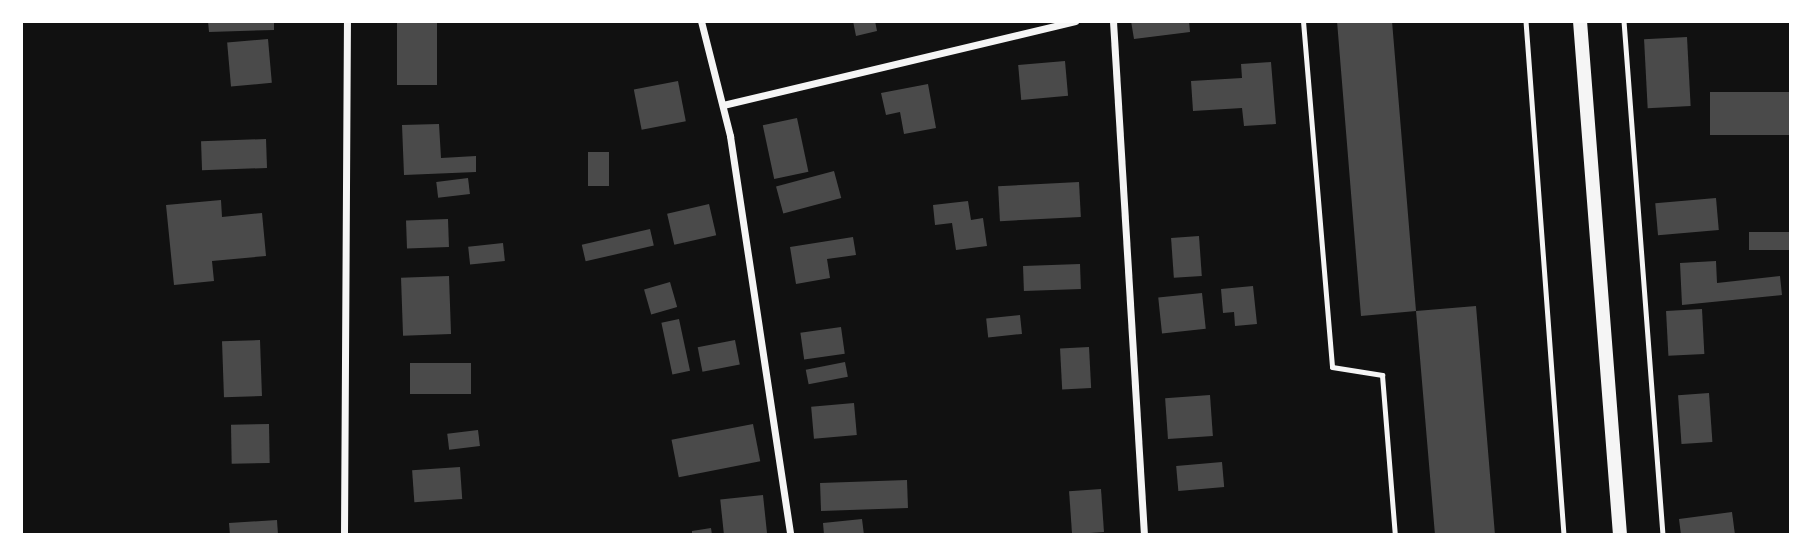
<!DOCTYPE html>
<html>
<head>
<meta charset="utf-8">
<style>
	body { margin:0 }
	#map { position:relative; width:1812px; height:556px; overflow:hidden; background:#111; font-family:Montserrat,sans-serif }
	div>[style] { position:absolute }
	.building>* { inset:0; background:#4a4a4a; transform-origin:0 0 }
	.path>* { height:4.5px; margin:-2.25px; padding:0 2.25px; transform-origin:2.25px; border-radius:2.25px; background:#f5f5f5 }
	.service>* { height:5px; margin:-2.5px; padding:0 2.5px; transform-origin:2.5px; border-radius:2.5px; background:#f5f5f5 }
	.minor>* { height:7px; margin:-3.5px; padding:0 3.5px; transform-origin:3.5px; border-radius:3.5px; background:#f5f5f5 }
	.secondary>* { height:14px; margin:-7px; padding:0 7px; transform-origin:7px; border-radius:7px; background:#f5f5f5 }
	span { translate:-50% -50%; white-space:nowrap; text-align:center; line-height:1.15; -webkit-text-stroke:5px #fff; paint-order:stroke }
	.frame { position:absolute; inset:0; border:23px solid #fff; pointer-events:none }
</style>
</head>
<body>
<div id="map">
	<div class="building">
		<i style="clip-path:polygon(208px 21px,274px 21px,274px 30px,209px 32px)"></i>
		<i style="left:397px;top:21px;width:40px;height:64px"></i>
		<i style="clip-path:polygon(853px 21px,875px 21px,877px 31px,856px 36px)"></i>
		<i style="clip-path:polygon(1131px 21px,1189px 21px,1190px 32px,1134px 39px)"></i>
		<i style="clip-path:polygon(1337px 21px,1392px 21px,1416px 311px,1476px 306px,1495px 535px,1435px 535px,1416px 311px,1361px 316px)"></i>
		<i style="left:1687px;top:37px;width:69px;height:43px;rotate:87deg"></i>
		<i style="left:268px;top:39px;width:44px;height:41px;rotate:85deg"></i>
		<i style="left:1065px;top:61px;width:35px;height:47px;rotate:85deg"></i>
		<i style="clip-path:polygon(1271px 62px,1276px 124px,1244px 126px,1242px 108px,1193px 111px,1191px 81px,1242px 78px,1241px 64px)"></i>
		<i style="left:678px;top:81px;width:41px;height:45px;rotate:79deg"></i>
		<i style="clip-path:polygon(928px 84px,936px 128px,904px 134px,900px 112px,886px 115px,881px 93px)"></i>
		<i style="left:1791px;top:92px;width:43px;height:81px;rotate:90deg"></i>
		<i style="left:797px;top:118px;width:55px;height:35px;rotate:78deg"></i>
		<i style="clip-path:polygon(439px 124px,441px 158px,476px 156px,476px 172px,404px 175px,402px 125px)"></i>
		<i style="left:266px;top:139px;width:29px;height:65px;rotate:88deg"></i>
		<i style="left:588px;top:152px;width:21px;height:34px"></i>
		<i style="left:834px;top:171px;width:28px;height:60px;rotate:75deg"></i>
		<i style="left:468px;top:178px;width:16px;height:32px;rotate:83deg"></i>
		<i style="left:1079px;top:182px;width:35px;height:81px;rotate:87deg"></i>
		<i style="left:1716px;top:198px;width:32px;height:61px;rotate:85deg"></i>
		<i style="clip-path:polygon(221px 200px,222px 217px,262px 213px,266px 256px,212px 261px,214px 281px,174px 285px,166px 205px)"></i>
		<i style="clip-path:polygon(968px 201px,971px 220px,983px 218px,987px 246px,956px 250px,952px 223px,935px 225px,933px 205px)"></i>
		<i style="left:709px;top:204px;width:32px;height:43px;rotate:77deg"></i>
		<i style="left:448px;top:219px;width:28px;height:42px;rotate:88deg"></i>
		<i style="left:650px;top:229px;width:17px;height:70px;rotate:77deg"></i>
		<i style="left:1791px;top:232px;width:18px;height:42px;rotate:90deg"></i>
		<i style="left:1199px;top:236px;width:40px;height:28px;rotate:86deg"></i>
		<i style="clip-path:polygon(853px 237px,856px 255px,827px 259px,830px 278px,796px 284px,790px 247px)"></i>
		<i style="left:503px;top:243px;width:18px;height:35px;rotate:84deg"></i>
		<i style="clip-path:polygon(1716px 261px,1717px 283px,1780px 276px,1782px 295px,1682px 305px,1680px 263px)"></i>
		<i style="left:1080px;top:264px;width:25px;height:57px;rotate:88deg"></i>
		<i style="left:449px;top:276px;width:58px;height:48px;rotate:88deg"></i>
		<i style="left:670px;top:282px;width:26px;height:27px;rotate:74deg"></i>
		<i style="clip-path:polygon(1253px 286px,1257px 324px,1235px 326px,1234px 312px,1223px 313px,1221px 289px)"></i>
		<i style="left:1202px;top:293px;width:36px;height:44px;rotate:84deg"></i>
		<i style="left:1702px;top:309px;width:45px;height:36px;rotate:87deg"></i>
		<i style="left:1020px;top:315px;width:19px;height:34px;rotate:84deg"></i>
		<i style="left:679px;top:319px;width:53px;height:18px;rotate:78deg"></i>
		<i style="left:841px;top:327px;width:27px;height:41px;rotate:82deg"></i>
		<i style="left:260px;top:340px;width:56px;height:38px;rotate:88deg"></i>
		<i style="left:735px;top:340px;width:25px;height:38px;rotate:79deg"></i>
		<i style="left:1089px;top:347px;width:41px;height:29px;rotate:87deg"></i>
		<i style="left:845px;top:362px;width:15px;height:40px;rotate:79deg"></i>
		<i style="left:410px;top:363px;width:61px;height:31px"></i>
		<i style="left:1709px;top:393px;width:49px;height:31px;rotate:86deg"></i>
		<i style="left:1210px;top:395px;width:41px;height:45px;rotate:86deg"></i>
		<i style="left:854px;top:403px;width:32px;height:43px;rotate:85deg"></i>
		<i style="left:269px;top:424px;width:39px;height:38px;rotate:89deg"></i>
		<i style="left:753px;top:424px;width:38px;height:83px;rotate:79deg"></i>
		<i style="left:478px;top:430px;width:16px;height:31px;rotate:83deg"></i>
		<i style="left:1222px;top:462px;width:25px;height:46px;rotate:85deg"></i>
		<i style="left:460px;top:467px;width:32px;height:48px;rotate:86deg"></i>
		<i style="left:907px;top:480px;width:28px;height:87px;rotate:88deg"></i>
		<i style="left:1101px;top:489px;width:43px;height:32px;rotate:86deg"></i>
		<i style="left:763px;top:495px;width:40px;height:43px;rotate:84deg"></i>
		<i style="clip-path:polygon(1732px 512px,1735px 535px,1681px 535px,1679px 519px)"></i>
		<i style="clip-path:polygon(862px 519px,864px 535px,824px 535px,823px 523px)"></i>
		<i style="clip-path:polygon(277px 520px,278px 535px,230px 535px,229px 523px)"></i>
		<i style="clip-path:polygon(711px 528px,712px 535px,692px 535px,692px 531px)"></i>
	</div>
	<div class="path">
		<i style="left:1526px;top:21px;width:515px;rotate:85.77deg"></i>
		<i style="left:1624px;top:21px;width:515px;rotate:85.66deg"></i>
	</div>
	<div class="service">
		<i style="left:1303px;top:21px;width:347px;rotate:85.2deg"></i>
		<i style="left:1332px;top:367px;width:51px;rotate:9.1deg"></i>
		<i style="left:1382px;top:375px;width:161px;rotate:85.4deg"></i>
	</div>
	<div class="minor">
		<i style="left:701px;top:21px;width:119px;rotate:75.8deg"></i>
		<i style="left:730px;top:136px;width:403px;rotate:81.4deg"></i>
		<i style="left:1113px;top:21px;width:515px;rotate:86.55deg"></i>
		<i style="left:723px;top:105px;width:362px;rotate:-13.4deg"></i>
		<i style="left:344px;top:535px;width:514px;rotate:-89.67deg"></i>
	</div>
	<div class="secondary">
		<i style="left:1580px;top:21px;width:516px;rotate:85.55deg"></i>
	</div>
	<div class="frame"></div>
</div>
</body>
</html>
